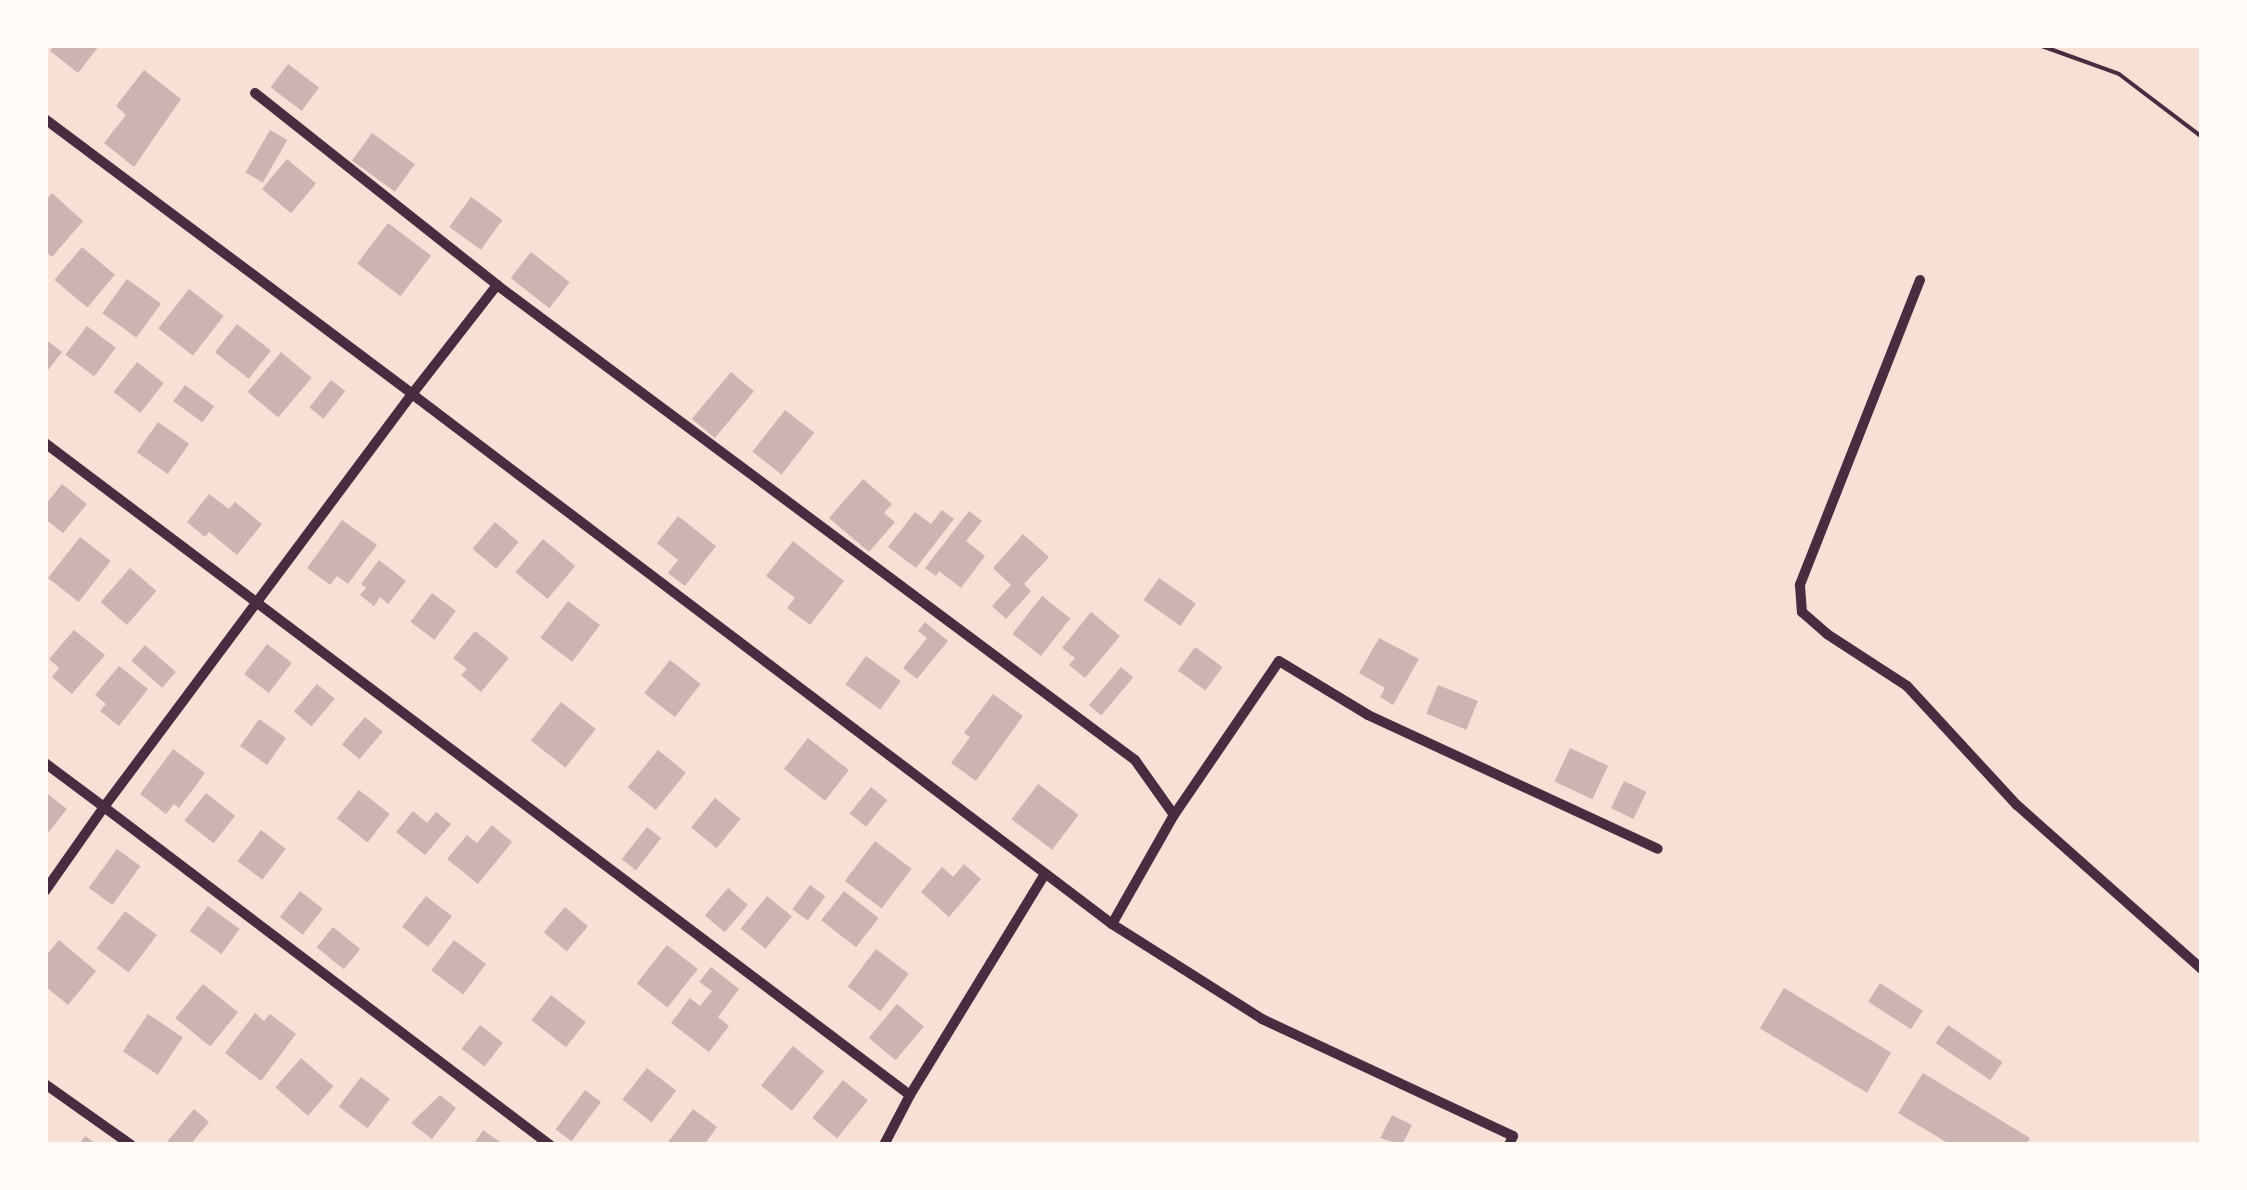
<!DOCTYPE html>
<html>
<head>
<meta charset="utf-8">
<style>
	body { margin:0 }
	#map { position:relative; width:2247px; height:1190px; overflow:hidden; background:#f7e1d7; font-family:"Fira Sans",sans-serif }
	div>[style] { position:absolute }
	.building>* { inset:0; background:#ccb4b1; transform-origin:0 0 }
	.path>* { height:4px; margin:-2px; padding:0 2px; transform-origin:2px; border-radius:2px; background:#4a2c40 }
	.minor>* { height:10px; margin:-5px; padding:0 5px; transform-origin:5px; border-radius:5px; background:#4a2c40 }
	span { translate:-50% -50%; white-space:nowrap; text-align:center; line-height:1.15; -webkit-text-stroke:10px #fffaf5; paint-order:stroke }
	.frame { position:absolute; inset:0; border:48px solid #fffaf5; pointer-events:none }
</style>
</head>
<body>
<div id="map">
	<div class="building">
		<i style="clip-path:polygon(54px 45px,100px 45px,78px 73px,50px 51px)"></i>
		<i style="left:288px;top:64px;width:39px;height:29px;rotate:37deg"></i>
		<i style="clip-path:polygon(144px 70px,181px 99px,134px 167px,104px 143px,126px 115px,116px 106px)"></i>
		<i style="left:270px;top:130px;width:20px;height:49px;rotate:30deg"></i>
		<i style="left:372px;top:133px;width:53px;height:34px;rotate:36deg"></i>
		<i style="left:287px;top:159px;width:38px;height:39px;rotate:40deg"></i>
		<i style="clip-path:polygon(52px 193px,83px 221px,52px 257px,45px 251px,45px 201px)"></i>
		<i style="left:471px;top:197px;width:39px;height:37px;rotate:36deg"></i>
		<i style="left:388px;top:223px;width:54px;height:51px;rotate:37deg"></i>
		<i style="left:82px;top:247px;width:43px;height:43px;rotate:40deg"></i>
		<i style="left:531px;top:252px;width:49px;height:33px;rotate:38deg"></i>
		<i style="left:127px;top:279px;width:42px;height:42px;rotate:36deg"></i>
		<i style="left:189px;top:289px;width:44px;height:50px;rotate:38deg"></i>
		<i style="left:237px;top:324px;width:43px;height:36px;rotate:38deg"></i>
		<i style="left:87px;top:326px;width:36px;height:36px;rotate:37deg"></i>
		<i style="clip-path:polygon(45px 339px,62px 352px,45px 374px)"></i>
		<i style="left:281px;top:352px;width:40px;height:52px;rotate:40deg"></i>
		<i style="left:137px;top:362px;width:34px;height:38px;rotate:38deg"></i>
		<i style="left:731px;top:372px;width:30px;height:61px;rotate:40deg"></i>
		<i style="left:331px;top:380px;width:18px;height:35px;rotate:38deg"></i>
		<i style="left:185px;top:385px;width:36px;height:20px;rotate:36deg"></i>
		<i style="left:785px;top:410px;width:37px;height:53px;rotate:38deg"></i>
		<i style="left:158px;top:422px;width:38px;height:37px;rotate:35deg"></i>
		<i style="clip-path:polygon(863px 479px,892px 504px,884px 513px,895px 522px,869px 552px,829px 518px)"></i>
		<i style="clip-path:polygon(62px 484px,87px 504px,63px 533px,45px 519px,45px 505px)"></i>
		<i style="clip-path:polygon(209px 494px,229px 509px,235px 502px,262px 524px,237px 555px,209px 532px,205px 537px,187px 522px)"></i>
		<i style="clip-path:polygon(942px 510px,954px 519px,916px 568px,888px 547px,915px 512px,931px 524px)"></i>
		<i style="clip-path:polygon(969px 511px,982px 521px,966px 541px,985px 556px,961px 588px,939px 571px,936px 576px,925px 568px)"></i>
		<i style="clip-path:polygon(678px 516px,716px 546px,685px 586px,668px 573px,678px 560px,657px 543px)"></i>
		<i style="clip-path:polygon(342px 520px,377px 545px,348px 584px,337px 576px,330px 585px,307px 568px)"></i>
		<i style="left:495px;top:522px;width:31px;height:35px;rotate:40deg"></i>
		<i style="clip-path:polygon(1023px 534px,1049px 557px,1024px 584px,1031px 591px,1006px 619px,992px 606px,1011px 585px,993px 568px)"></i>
		<i style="left:80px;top:537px;width:39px;height:52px;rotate:38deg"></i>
		<i style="left:543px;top:539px;width:42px;height:43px;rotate:40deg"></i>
		<i style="clip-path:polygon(793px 541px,844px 581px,810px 625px,787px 608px,795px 598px,766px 576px)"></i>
		<i style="clip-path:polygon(379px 560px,406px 581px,388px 604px,380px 597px,374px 606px,360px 595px,366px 588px,361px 584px)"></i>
		<i style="left:130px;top:568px;width:35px;height:45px;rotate:41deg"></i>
		<i style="left:1159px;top:578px;width:45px;height:27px;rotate:35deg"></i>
		<i style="left:432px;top:593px;width:30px;height:36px;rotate:37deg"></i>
		<i style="left:1042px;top:596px;width:36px;height:48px;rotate:38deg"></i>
		<i style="left:568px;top:601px;width:40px;height:46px;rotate:37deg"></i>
		<i style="clip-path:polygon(1091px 612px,1120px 636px,1085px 678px,1069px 665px,1075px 658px,1062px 648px)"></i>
		<i style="clip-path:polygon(925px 622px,948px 641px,917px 679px,903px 668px,927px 638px,918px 631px)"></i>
		<i style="clip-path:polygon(74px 630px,105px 655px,72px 694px,52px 677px,59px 668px,49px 659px)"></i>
		<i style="clip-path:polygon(475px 631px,509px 658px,481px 692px,461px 675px,467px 669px,453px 658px)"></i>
		<i style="clip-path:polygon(1379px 638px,1419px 659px,1393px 705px,1380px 697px,1385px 688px,1359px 673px)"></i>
		<i style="left:267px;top:644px;width:31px;height:38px;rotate:37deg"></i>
		<i style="left:145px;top:645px;width:41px;height:21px;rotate:41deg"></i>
		<i style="left:1195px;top:647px;width:34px;height:29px;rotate:36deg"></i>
		<i style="left:866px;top:656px;width:43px;height:35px;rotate:36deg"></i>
		<i style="left:670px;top:660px;width:39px;height:42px;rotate:38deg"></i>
		<i style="clip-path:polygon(119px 666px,148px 689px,119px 726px,100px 711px,106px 704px,95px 695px)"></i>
		<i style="left:1121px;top:667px;width:16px;height:50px;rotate:40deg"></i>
		<i style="left:317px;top:684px;width:23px;height:36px;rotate:40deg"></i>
		<i style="left:1438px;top:685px;width:43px;height:31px;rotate:22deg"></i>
		<i style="clip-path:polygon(993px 694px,1023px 716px,976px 781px,951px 763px,970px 737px,964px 733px)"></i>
		<i style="left:561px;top:702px;width:44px;height:49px;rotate:38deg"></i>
		<i style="left:365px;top:717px;width:23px;height:36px;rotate:40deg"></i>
		<i style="left:259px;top:719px;width:33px;height:33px;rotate:35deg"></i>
		<i style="left:808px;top:738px;width:52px;height:39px;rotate:38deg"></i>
		<i style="left:1570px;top:748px;width:42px;height:37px;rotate:25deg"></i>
		<i style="clip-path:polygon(173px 749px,205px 773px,179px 808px,174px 804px,166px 814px,140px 794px)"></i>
		<i style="left:658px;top:750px;width:36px;height:48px;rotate:39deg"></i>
		<i style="left:1624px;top:781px;width:25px;height:30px;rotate:26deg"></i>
		<i style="left:1038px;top:784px;width:51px;height:44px;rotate:37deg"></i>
		<i style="left:871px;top:787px;width:21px;height:34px;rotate:39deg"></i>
		<i style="left:359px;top:790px;width:39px;height:36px;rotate:38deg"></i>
		<i style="clip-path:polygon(45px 792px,67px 809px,45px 837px)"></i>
		<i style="left:206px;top:793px;width:37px;height:35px;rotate:38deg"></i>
		<i style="left:715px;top:798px;width:33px;height:38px;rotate:39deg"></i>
		<i style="clip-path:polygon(413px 811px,427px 823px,436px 812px,451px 824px,425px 855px,396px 832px)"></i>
		<i style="clip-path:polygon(492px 825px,512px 842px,478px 884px,447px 859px,467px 835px,477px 843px)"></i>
		<i style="left:647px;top:827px;width:18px;height:41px;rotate:38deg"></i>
		<i style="left:261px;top:830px;width:31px;height:39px;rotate:37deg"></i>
		<i style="left:875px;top:841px;width:46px;height:50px;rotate:37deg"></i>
		<i style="left:117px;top:849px;width:29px;height:48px;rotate:36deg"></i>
		<i style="clip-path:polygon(964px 864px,981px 879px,949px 917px,921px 892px,942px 867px,953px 877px)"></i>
		<i style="left:810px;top:885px;width:19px;height:30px;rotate:36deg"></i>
		<i style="left:728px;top:888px;width:26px;height:36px;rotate:40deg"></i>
		<i style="left:300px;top:891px;width:29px;height:33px;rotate:38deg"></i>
		<i style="left:844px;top:891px;width:44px;height:37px;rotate:38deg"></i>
		<i style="left:426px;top:896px;width:33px;height:39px;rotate:38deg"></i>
		<i style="left:767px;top:896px;width:32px;height:42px;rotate:39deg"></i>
		<i style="left:208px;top:906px;width:39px;height:31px;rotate:36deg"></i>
		<i style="left:565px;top:907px;width:30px;height:33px;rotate:40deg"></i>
		<i style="left:125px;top:911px;width:40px;height:47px;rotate:37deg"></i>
		<i style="left:333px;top:927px;width:35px;height:26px;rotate:39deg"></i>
		<i style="clip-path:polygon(59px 940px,96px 971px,68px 1005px,45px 986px,45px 957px)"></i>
		<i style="left:454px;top:940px;width:40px;height:38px;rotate:37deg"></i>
		<i style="left:667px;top:945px;width:39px;height:49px;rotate:38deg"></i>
		<i style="left:876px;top:949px;width:41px;height:47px;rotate:37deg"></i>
		<i style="clip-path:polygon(711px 967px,739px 989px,718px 1017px,729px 1026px,709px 1052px,671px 1023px,690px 998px,700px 1006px,712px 991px,699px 982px)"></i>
		<i style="left:1880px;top:983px;width:51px;height:22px;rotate:33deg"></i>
		<i style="left:203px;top:984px;width:45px;height:44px;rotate:39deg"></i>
		<i style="left:1784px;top:988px;width:125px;height:47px;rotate:31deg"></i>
		<i style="left:551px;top:995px;width:44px;height:32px;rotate:38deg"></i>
		<i style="left:897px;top:1004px;width:35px;height:44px;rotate:40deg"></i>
		<i style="clip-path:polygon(255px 1013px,264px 1021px,270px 1014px,296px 1034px,261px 1081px,225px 1053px)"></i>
		<i style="left:148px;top:1014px;width:42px;height:45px;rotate:34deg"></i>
		<i style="left:480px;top:1025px;width:29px;height:30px;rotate:38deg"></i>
		<i style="left:1948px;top:1025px;width:66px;height:22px;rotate:34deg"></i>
		<i style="left:793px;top:1046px;width:40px;height:51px;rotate:39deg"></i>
		<i style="left:301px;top:1058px;width:43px;height:39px;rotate:41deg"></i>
		<i style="left:647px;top:1068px;width:37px;height:40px;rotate:38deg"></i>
		<i style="clip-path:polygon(1923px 1073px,2030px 1138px,2026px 1145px,1951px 1145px,1898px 1113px)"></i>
		<i style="left:361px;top:1077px;width:36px;height:37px;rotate:37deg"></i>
		<i style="left:843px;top:1080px;width:32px;height:49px;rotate:39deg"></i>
		<i style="left:585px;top:1090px;width:20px;height:49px;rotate:37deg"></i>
		<i style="clip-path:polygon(440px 1095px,456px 1108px,432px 1139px,411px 1123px)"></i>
		<i style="clip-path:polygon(194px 1109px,209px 1122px,190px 1145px,172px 1145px,167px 1142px)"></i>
		<i style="clip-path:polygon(693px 1109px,717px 1127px,704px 1145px,666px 1145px)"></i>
		<i style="clip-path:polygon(1392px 1115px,1412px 1125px,1402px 1145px,1380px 1138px)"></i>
		<i style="clip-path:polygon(483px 1130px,500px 1142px,498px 1145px,473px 1145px)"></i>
		<i style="clip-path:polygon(85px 1136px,98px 1145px,79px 1145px)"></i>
	</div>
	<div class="path">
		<i style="left:2039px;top:45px;width:85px;rotate:19.9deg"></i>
		<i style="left:2119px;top:74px;width:104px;rotate:37.2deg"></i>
	</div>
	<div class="minor">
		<i style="left:255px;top:93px;width:309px;rotate:38.4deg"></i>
		<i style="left:497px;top:285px;width:138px;rotate:127.9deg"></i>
		<i style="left:412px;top:394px;width:878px;rotate:37.13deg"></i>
		<i style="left:1112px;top:924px;width:125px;rotate:-60.4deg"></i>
		<i style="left:45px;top:119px;width:459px;rotate:36.8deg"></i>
		<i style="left:412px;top:394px;width:515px;rotate:126.71deg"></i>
		<i style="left:104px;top:807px;width:74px;rotate:-143.3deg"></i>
		<i style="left:1920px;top:280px;width:328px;rotate:111.5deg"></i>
		<i style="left:1800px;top:585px;width:27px;rotate:86deg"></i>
		<i style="left:1802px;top:612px;width:33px;rotate:41deg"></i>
		<i style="left:1827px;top:634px;width:95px;rotate:33deg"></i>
		<i style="left:1907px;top:686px;width:162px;rotate:47.3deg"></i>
		<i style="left:2017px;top:805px;width:247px;rotate:41.6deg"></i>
		<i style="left:497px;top:285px;width:795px;rotate:36.67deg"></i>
		<i style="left:1135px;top:760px;width:67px;rotate:54.7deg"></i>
		<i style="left:1174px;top:815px;width:186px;rotate:-55.7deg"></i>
		<i style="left:1279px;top:661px;width:104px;rotate:31.2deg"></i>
		<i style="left:1368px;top:715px;width:319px;rotate:24.8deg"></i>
		<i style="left:45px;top:443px;width:1083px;rotate:37.01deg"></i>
		<i style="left:910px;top:1095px;width:56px;rotate:117.5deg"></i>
		<i style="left:45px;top:891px;width:103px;rotate:-54.9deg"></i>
		<i style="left:104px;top:807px;width:560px;rotate:37.16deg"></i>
		<i style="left:1112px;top:924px;width:178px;rotate:32.3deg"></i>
		<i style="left:1262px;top:1019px;width:277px;rotate:25deg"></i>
		<i style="left:1513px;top:1136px;width:10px;rotate:114deg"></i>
		<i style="left:45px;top:1084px;width:105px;rotate:35.3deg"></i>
		<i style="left:910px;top:1095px;width:259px;rotate:-58.6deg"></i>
	</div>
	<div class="frame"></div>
</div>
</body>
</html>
